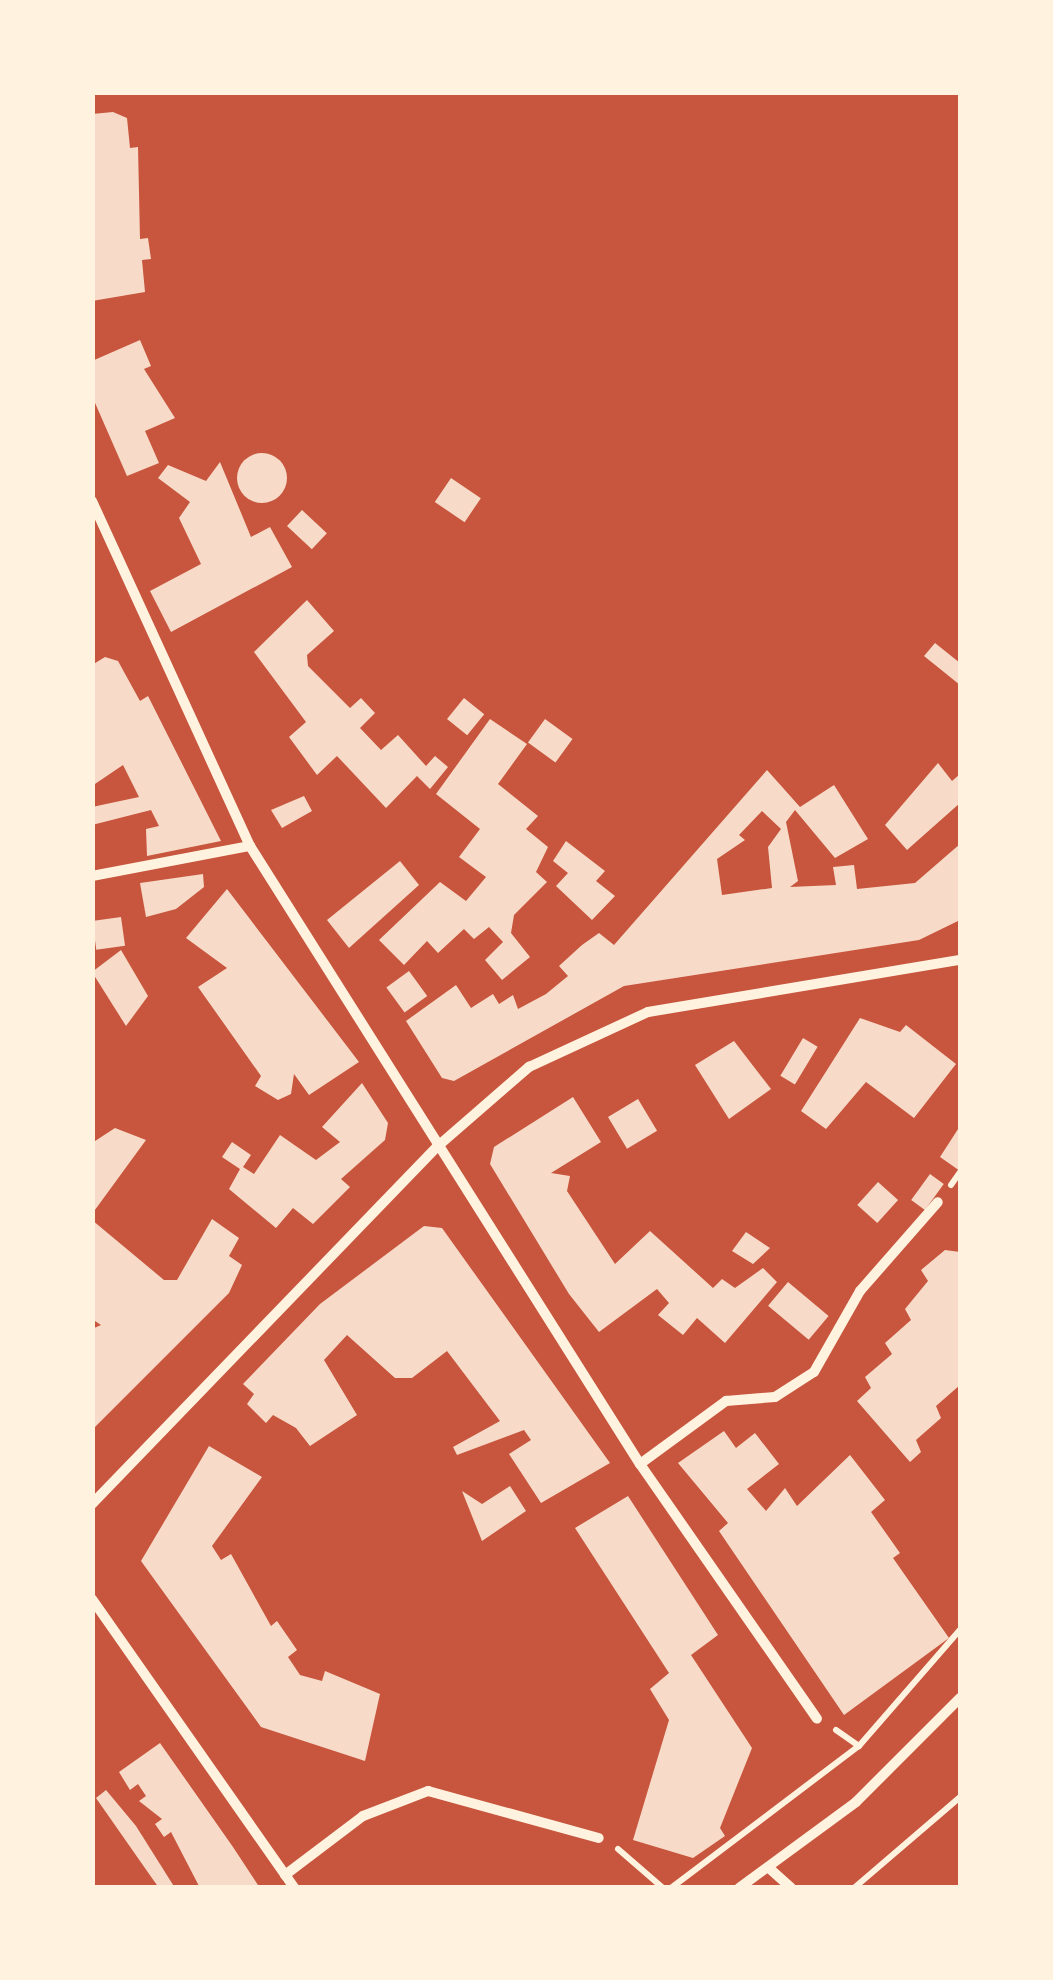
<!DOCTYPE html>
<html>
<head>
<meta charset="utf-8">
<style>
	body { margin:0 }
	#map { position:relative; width:1053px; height:1980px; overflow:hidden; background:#c8553d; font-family:"Source Sans 3",sans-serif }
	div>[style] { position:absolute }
	.building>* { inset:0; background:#f7dbc8; transform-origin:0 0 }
	.round { border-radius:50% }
	.path>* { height:6px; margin:-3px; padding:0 3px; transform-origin:3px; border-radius:3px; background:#fff3e0 }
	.minor>* { height:10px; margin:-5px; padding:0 5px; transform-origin:5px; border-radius:5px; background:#fff3e0 }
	span { translate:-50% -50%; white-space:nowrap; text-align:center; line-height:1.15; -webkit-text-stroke:9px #fff3e0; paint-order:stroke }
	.frame { position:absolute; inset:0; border:95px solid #fff3e0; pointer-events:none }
</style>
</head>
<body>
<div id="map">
	<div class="building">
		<i style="clip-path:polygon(113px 112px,127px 118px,130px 148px,138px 147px,140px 239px,148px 238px,151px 259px,142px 260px,145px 292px,92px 301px,92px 114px)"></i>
		<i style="clip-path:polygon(140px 340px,151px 366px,144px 369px,175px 418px,145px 431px,159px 463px,127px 476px,92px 396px,92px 361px)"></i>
		<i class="round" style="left:237px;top:453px;width:50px;height:50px"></i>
		<i style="clip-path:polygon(220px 462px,251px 537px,270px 527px,292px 567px,171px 632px,150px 591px,201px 564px,179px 518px,190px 502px,158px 478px,168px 465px,206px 481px)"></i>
		<i style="left:451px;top:478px;width:36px;height:29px;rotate:34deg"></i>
		<i style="left:302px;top:510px;width:34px;height:22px;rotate:43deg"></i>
		<i style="clip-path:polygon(307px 600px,334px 631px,307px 655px,308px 666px,350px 708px,361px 698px,375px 713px,360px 728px,381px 750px,398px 735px,426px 766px,435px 756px,448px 767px,430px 789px,417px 776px,386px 808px,337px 756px,317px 775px,289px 737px,306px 722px,254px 652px)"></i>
		<i style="clip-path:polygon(935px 643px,960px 663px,960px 685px,924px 656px)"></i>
		<i style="clip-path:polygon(105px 657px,118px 661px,140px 701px,148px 696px,221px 841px,147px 856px,146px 829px,159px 826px,151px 810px,92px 825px,92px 807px,139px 797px,123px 765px,92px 786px,92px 665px)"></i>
		<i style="left:464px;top:698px;width:26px;height:27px;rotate:39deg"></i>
		<i style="clip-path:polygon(490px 719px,527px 744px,498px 784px,538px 816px,526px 829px,548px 847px,536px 872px,547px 882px,514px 915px,511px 933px,530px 957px,502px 980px,485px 960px,503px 942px,489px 927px,474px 939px,464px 929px,438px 953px,427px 941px,404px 965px,379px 940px,440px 882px,466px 901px,486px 877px,459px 857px,480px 829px,436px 794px)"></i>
		<i style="left:545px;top:719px;width:34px;height:29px;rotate:36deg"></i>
		<i style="clip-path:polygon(938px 763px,952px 781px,960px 774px,960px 803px,907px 850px,885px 825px)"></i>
		<i style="clip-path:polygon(evenodd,767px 770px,800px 807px,834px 785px,868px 839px,835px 858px,795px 810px,786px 822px,798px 881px,790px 887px,836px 885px,833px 867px,854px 865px,857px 889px,915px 883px,960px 844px,960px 920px,919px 940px,624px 986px,454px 1081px,442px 1078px,406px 1021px,456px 985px,471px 1008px,493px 994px,499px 1004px,513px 995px,518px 1009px,546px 994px,568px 976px,559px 966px,582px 945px,599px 933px,614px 945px,767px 770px,762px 811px,781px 829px,768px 847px,772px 888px,722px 895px,717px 859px,745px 840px,739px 835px,762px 811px)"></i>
		<i style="clip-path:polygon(304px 796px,312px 811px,282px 828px,271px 810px)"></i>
		<i style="clip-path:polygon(566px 841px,605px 871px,596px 881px,615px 896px,592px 920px,556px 886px,568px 873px,553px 861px)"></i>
		<i style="clip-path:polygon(400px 861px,419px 885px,349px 948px,327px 920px)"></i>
		<i style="clip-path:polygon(203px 874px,204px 887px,176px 909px,146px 917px,140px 883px)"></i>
		<i style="clip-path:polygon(227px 889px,359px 1062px,309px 1095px,294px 1074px,291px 1094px,278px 1100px,255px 1086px,261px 1076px,198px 987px,227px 968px,186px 938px)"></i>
		<i style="left:121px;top:917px;width:29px;height:29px;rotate:82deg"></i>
		<i style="clip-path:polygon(121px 950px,148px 996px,126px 1026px,92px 972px)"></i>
		<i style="left:409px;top:971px;width:31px;height:28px;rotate:54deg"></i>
		<i style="clip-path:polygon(860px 1018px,900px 1032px,906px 1025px,956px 1064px,914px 1118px,866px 1082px,826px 1129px,801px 1111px)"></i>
		<i style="left:803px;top:1038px;width:17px;height:44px;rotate:31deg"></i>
		<i style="clip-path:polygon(734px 1041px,771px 1089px,729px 1119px,695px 1065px)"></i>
		<i style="clip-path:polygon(362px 1083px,388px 1123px,385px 1140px,341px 1179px,350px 1187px,313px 1224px,293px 1208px,276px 1228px,229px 1189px,240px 1169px,222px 1157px,232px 1142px,251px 1155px,243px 1167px,254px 1174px,280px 1135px,316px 1160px,340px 1142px,322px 1127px)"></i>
		<i style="clip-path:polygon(573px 1097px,601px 1142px,551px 1173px,570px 1176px,567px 1191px,615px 1264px,650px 1231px,713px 1288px,722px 1279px,735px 1288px,763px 1268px,777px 1282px,725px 1343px,697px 1318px,683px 1335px,658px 1315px,669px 1303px,657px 1289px,599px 1332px,569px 1294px,490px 1164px,494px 1147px)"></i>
		<i style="left:638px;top:1099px;width:37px;height:35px;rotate:59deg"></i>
		<i style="clip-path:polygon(960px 1126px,960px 1171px,940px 1157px)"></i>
		<i style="clip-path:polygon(115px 1128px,146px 1140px,92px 1214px,92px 1143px)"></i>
		<i style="left:930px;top:1174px;width:17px;height:32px;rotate:36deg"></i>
		<i style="left:878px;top:1182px;width:27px;height:31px;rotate:42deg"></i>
		<i style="clip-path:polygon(212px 1219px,239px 1238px,229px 1256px,242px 1265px,229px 1293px,92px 1430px,92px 1329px,101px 1325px,92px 1319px,92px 1220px,164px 1280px,177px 1280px)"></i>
		<i style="clip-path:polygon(424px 1226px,442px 1228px,610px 1463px,541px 1503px,509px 1454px,531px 1440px,524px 1430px,457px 1455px,453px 1447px,500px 1421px,447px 1351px,412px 1378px,395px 1378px,347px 1335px,324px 1360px,357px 1415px,310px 1446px,296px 1428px,273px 1415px,266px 1423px,247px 1404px,254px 1394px,243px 1384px,320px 1304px)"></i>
		<i style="clip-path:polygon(746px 1232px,770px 1248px,753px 1264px,732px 1251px)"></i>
		<i style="clip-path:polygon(945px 1250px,960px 1252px,960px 1385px,936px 1406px,941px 1418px,916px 1440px,921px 1452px,910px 1462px,857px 1401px,871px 1388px,865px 1377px,892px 1354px,885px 1343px,911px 1320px,905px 1309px,928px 1281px,921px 1270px)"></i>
		<i style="left:788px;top:1282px;width:53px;height:31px;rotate:40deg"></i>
		<i style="clip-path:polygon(724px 1431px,736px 1448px,755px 1433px,779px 1464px,747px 1489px,766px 1511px,785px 1488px,797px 1506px,850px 1455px,885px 1500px,871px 1512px,900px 1553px,893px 1558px,949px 1638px,844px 1715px,719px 1531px,728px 1523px,678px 1463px)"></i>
		<i style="clip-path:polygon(209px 1446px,262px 1477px,212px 1546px,221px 1560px,231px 1554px,271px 1626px,277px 1621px,297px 1650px,288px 1657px,300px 1675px,322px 1681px,325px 1671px,380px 1694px,365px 1761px,261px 1727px,141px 1561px)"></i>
		<i style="clip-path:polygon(510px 1486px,526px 1511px,482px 1541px,462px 1491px,482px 1504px)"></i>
		<i style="clip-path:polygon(628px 1496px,718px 1635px,691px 1655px,752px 1748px,720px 1828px,725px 1836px,693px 1858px,633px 1840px,669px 1720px,650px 1689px,669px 1673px,575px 1528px)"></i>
		<i style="clip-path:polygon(160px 1743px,233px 1847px,260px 1888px,200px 1888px,171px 1832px,164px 1837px,155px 1824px,162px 1819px,139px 1801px,146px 1796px,138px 1784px,130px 1790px,119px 1772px)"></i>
		<i style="clip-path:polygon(106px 1790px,136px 1826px,175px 1888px,159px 1888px,147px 1871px,96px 1798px)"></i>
	</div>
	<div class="path">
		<i style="left:951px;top:1185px;width:16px;rotate:-55deg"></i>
		<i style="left:836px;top:1730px;width:28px;rotate:35deg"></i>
		<i style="left:618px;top:1849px;width:60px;rotate:40.9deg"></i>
		<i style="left:671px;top:1888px;width:236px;rotate:-37.1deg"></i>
		<i style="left:859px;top:1746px;width:154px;rotate:-49deg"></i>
		<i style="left:854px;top:1888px;width:140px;rotate:-40.6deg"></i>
	</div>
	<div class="minor">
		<i style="left:92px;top:501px;width:379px;rotate:65.4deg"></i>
		<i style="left:250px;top:846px;width:731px;rotate:57.75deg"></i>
		<i style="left:640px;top:1464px;width:310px;rotate:55.2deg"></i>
		<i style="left:92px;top:876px;width:161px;rotate:-10.8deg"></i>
		<i style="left:640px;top:1464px;width:107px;rotate:-36.2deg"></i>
		<i style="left:726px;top:1401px;width:49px;rotate:-4.7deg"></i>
		<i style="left:775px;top:1397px;width:46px;rotate:-32.7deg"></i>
		<i style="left:814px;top:1372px;width:93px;rotate:-60.4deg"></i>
		<i style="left:860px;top:1291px;width:118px;rotate:-48.8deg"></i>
		<i style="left:92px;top:1504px;width:498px;rotate:-46deg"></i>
		<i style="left:438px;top:1146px;width:121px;rotate:-41deg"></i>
		<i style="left:529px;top:1067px;width:131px;rotate:-24.8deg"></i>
		<i style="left:648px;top:1012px;width:316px;rotate:-9.5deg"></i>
		<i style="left:92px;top:1599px;width:353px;rotate:55deg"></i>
		<i style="left:769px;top:1868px;width:30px;rotate:42deg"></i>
		<i style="left:285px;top:1875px;width:98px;rotate:-37.1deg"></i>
		<i style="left:363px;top:1816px;width:70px;rotate:-21deg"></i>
		<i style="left:428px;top:1791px;width:177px;rotate:15.4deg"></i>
		<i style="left:739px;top:1888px;width:145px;rotate:-36.3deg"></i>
		<i style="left:856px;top:1802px;width:147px;rotate:-45deg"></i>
	</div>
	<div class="frame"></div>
</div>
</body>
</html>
